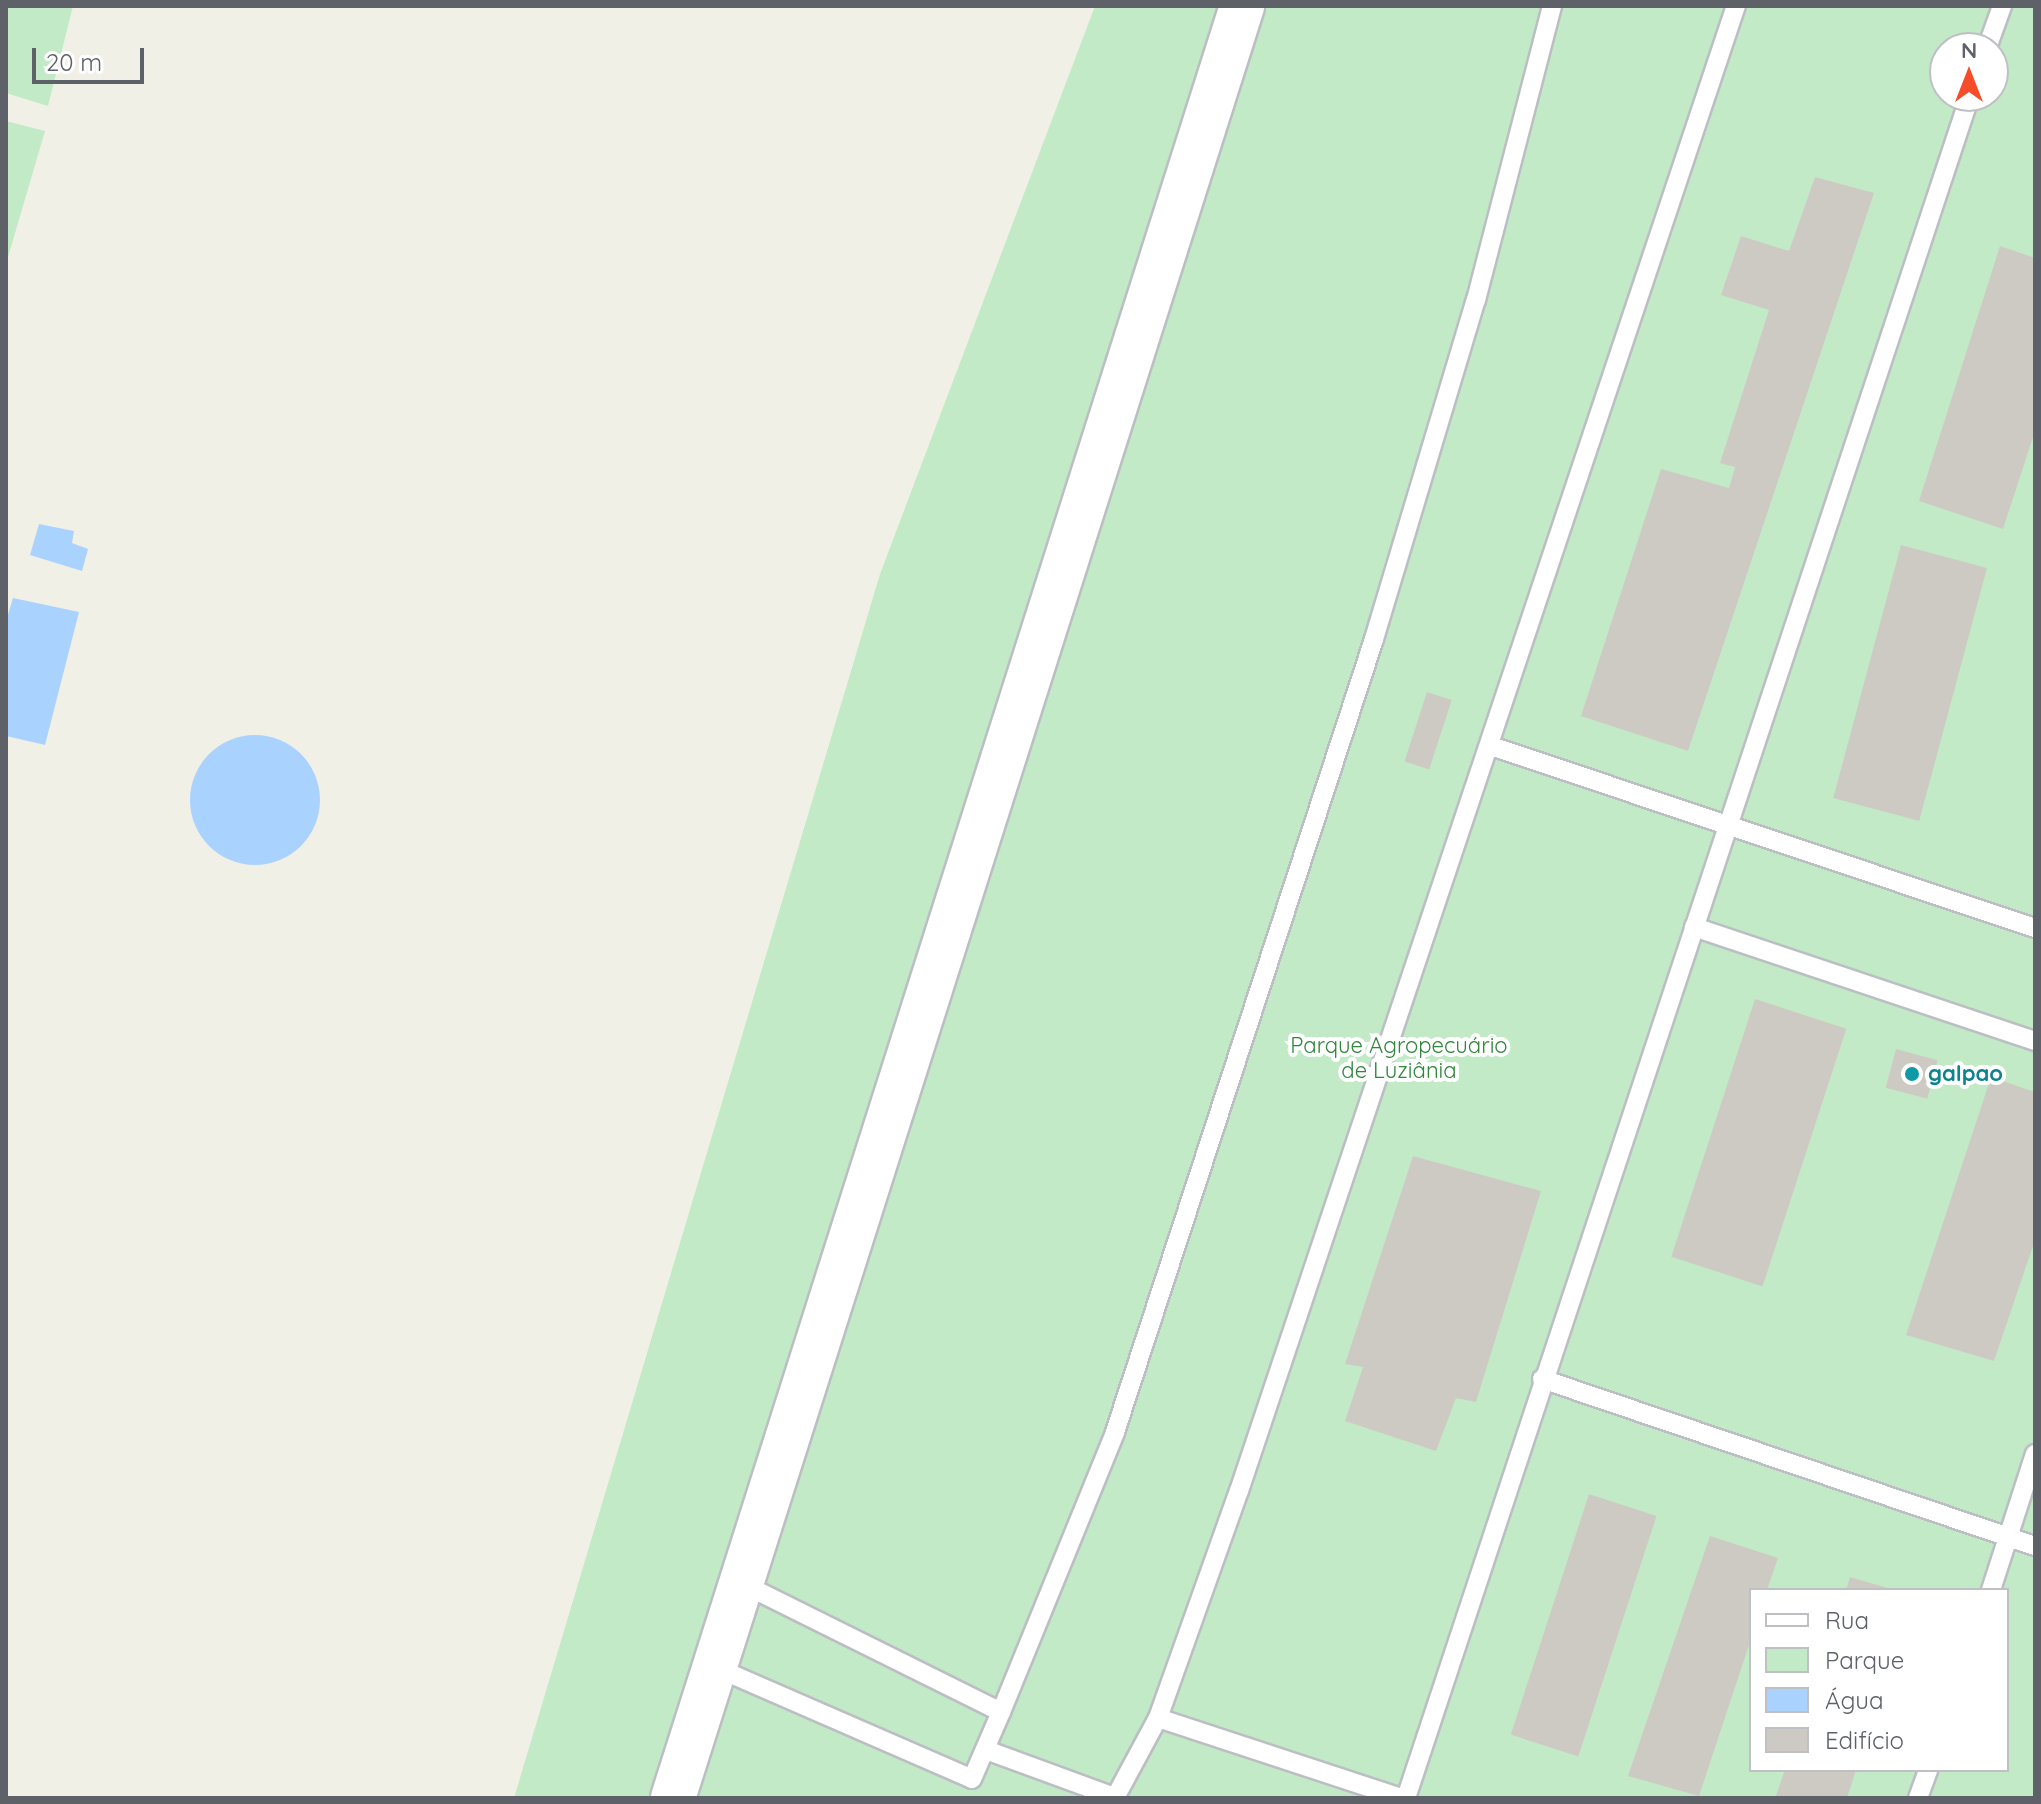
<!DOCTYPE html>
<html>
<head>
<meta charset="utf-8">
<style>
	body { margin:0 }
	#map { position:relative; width:2041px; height:1804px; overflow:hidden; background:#f1f0e7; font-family:Quicksand,sans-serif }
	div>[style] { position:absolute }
	.green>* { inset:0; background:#c3eac6 }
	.water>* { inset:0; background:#aad2ff }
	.round { border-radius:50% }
	.building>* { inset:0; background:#cdcac4; transform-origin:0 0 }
	.roads { filter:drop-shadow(2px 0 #bbbec3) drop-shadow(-2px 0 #bbbec3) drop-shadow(0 2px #bbbec3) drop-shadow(0 -2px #bbbec3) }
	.service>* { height:18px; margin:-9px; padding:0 9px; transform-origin:9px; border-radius:9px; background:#fff }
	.tertiary>* { height:44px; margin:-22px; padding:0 22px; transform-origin:22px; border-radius:22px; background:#fff }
	.dots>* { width:22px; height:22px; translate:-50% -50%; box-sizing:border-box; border:4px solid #fff; border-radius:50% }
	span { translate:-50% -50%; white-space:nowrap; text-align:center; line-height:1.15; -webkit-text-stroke:8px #fff; paint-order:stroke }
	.park-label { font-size:22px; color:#30863b }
	.culture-label { font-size:22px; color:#0d838f; font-weight:700 }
	.left { translate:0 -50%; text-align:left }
	.frame { position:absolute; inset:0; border:8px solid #5e6268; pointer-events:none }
	.legend { position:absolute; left:1749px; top:1588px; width:260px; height:184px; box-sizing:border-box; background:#fff; border:2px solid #bfc0c3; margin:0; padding:10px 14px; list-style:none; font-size:24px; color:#5e6268 }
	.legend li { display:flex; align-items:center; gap:16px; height:40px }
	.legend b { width:40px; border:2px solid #bfc0c3 }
	.north { position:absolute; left:1929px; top:32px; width:80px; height:80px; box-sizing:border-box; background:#fff; border:2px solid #bfc0c3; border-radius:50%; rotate:0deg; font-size:22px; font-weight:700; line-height:32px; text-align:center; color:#5e6268 }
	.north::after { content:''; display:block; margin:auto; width:28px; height:36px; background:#f54c2a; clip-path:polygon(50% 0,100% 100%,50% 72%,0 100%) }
	.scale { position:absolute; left:32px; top:48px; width:112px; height:36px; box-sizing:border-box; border:4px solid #5e6268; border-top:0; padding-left:10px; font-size:24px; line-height:28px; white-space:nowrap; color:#5e6268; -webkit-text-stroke:6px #fff; paint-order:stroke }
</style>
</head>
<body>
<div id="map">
	<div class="green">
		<i style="clip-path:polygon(6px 6px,73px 6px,48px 106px,6px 93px)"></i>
		<i style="clip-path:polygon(evenodd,1095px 6px,2035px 6px,2035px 1798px,514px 1798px,880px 574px,1095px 6px,1945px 48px,1993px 48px,1993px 96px,1945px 96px,1945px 48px,1095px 6px,1751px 1590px,2007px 1590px,2007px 1770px,1751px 1770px,1751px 1590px)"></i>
		<i style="clip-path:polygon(6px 121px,45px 131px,6px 264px)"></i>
	</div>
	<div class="water">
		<i style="clip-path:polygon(39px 524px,74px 531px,72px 543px,88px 549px,82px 571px,30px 555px)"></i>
		<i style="clip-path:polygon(13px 598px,79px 612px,45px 745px,6px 736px,6px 621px)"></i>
		<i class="round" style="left:190px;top:735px;width:130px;height:130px"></i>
	</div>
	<div class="building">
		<i style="clip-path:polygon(1815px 177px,1874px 193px,1688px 751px,1581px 716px,1661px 469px,1729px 488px,1735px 467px,1720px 463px,1769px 310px,1721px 295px,1741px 236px,1789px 251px)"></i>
		<i style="clip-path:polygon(2000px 246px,2035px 258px,2035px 431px,2003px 529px,1919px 501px)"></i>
		<i style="left:1901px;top:545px;width:89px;height:262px;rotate:15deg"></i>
		<i style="left:1427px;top:692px;width:26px;height:73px;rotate:18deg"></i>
		<i style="left:1755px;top:999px;width:96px;height:271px;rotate:18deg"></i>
		<i style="left:1896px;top:1049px;width:43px;height:40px;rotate:15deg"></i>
		<i style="clip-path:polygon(1991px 1077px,2035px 1092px,2035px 1240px,1994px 1361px,1906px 1335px)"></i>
		<i style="clip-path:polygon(1413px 1156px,1541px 1191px,1476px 1402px,1456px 1398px,1436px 1451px,1345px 1421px,1363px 1367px,1345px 1364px)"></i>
		<i style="left:1589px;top:1494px;width:71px;height:253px;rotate:18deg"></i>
		<i style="clip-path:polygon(1710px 1536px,1778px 1558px,1767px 1590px,1751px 1590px,1751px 1639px,1699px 1796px,1628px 1776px)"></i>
		<i style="clip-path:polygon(1850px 1577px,1891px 1589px,1891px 1590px,1846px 1590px)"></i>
		<i style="clip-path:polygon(1785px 1770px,1856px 1770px,1847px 1798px,1775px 1798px)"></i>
	</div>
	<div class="roads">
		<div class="service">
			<i style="left:1987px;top:48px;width:45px;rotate:-70.3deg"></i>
			<i style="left:1491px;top:746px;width:574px;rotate:18.5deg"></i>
			<i style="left:1694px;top:927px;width:360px;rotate:18.5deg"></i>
			<i style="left:1542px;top:1379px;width:521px;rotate:18.71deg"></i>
			<i style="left:1991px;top:1590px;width:143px;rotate:-72.1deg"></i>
			<i style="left:715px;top:1667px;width:280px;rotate:23.5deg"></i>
			<i style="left:972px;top:1779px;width:73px;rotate:-66.6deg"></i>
			<i style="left:1001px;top:1712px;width:292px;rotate:-153.6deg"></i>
			<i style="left:1001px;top:1712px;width:302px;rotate:-67.8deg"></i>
			<i style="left:1115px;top:1432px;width:834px;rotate:-71.91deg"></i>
			<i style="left:1374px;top:639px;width:354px;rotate:-73.3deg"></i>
			<i style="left:1476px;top:300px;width:304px;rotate:-75.5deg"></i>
			<i style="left:1158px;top:1718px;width:257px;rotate:18.2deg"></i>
			<i style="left:986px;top:1750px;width:140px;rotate:20.1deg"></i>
			<i style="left:1117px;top:1794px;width:86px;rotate:-61.7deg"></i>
			<i style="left:1158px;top:1718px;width:241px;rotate:-70.4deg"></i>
			<i style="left:1239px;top:1491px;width:1566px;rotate:-71.5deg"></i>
			<i style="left:1406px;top:1798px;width:1793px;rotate:-71.67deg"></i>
			<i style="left:1918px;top:1798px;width:30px;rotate:-70deg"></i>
		</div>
		<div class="tertiary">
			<i style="left:673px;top:1798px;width:1880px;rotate:-72.38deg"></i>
		</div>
	</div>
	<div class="dots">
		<i style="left:1912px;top:1074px;background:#0f9aa8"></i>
	</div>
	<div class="park-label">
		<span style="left:1399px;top:1058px">Parque Agropecuário<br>de Luziânia</span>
	</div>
	<div class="culture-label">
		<span class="left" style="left:1928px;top:1074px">galpao</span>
	</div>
	<div class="frame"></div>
	<ul class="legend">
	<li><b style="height:10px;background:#fff"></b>Rua</li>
	<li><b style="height:22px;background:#c3eac6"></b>Parque</li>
	<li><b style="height:22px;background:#aad2ff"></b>Água</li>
	<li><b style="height:22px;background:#cdcac4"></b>Edifício</li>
	</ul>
	<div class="north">N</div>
	<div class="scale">20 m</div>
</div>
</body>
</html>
